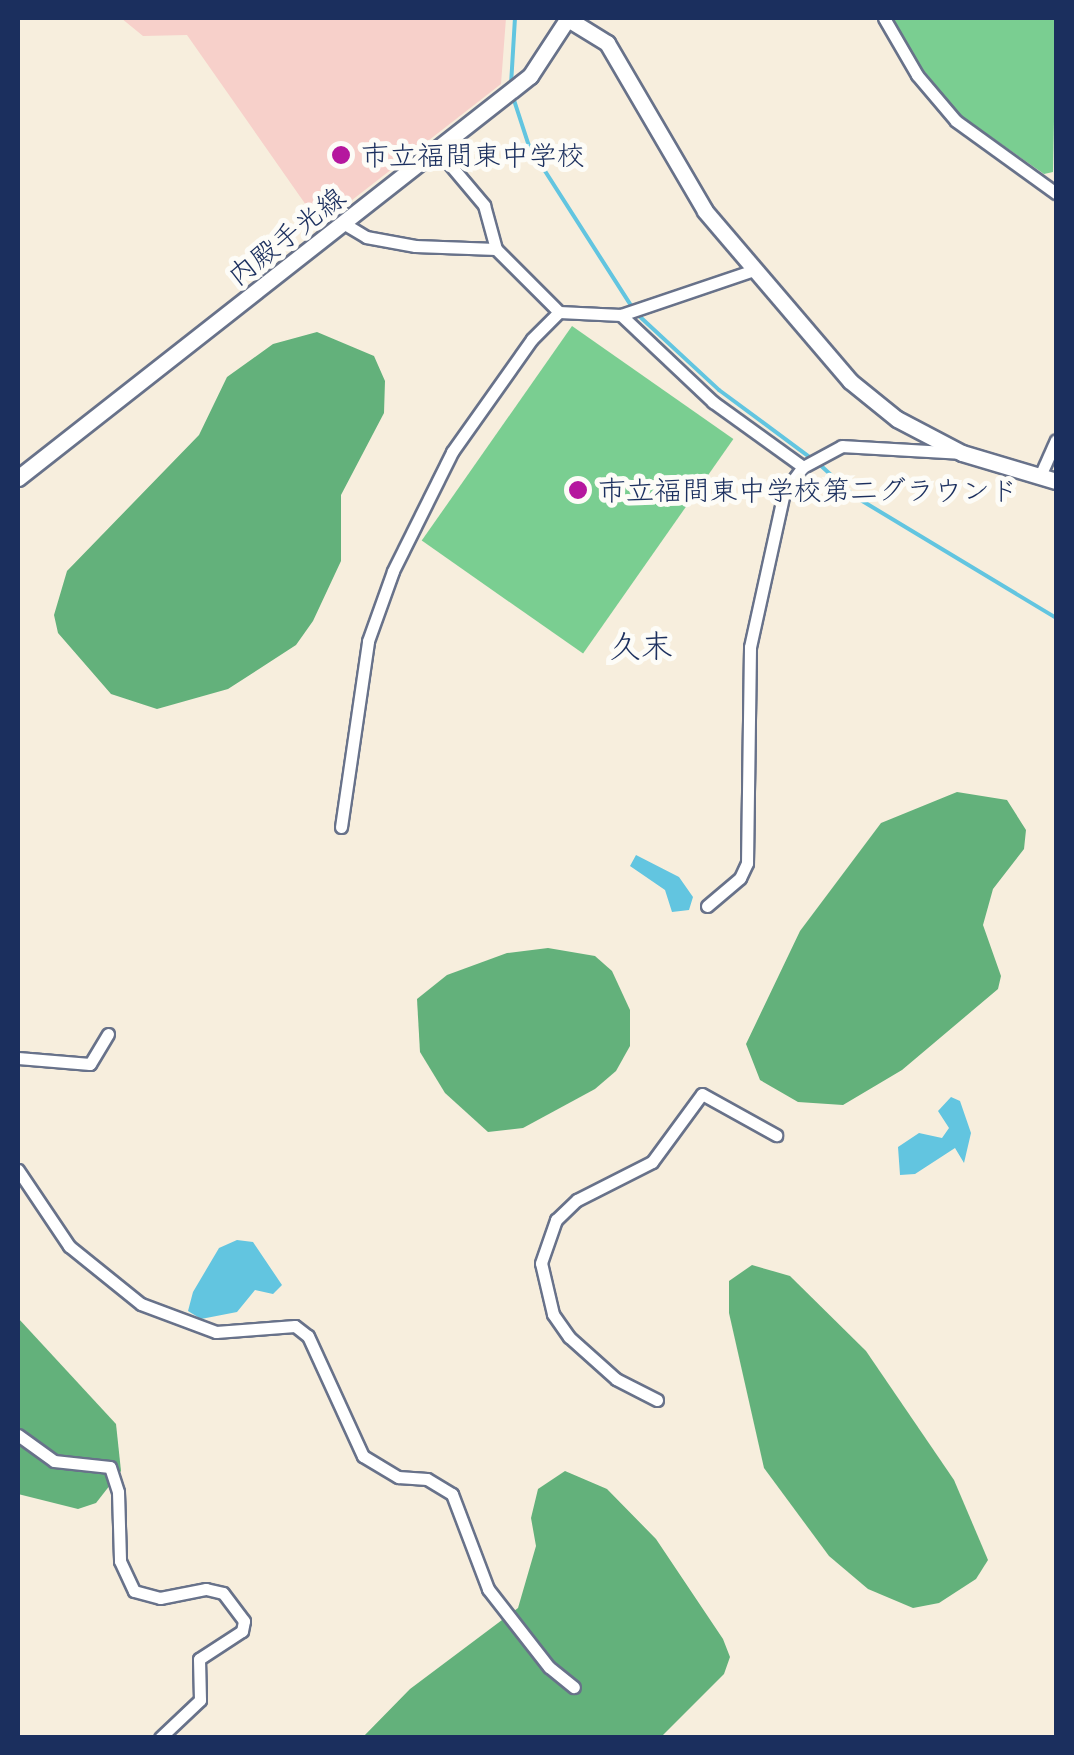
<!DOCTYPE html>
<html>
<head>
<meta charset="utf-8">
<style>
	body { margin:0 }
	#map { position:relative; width:1074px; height:1755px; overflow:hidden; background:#f7eedd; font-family:"Shantell Sans","Klee One",sans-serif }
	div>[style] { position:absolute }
	.built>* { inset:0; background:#f7d0ca }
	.green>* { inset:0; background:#7ace91; transform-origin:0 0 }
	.forest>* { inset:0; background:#63b17b }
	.water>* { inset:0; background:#62c5e0 }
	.stream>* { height:4px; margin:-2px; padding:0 2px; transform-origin:2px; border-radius:2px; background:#62c5e0 }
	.roads { filter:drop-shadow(2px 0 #68728a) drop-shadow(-2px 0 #68728a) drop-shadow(0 2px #68728a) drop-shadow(0 -2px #68728a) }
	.street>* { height:11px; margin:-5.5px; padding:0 5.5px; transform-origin:5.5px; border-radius:5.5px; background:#fff }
	.secondary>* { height:15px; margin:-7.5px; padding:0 7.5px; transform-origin:7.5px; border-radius:7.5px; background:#fff }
	.dots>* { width:28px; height:28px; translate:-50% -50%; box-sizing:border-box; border:5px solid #fdfcf7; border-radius:50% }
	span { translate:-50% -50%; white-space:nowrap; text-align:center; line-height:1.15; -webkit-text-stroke:10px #fdfcf7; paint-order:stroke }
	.poi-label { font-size:28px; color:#1b2f5e }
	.left { translate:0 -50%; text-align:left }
	.street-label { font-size:28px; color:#1b2f5e }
	.quarter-label { font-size:32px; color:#1b2f5e }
	.frame { position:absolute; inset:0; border:20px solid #1b2f5e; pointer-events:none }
</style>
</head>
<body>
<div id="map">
	<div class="built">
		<i style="clip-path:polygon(121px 18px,506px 18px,501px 84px,320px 225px,187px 35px,143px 36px)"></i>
	</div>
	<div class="green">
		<i style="clip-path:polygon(893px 18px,1056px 18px,1053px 172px,1044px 174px,961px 116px,921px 67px)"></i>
		<i style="left:572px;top:326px;width:197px;height:262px;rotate:35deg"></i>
	</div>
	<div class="forest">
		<i style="clip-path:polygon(317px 332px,374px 356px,385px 381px,384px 413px,341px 495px,341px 561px,313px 621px,296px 645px,228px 689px,157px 709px,111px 694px,58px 633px,54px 615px,67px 571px,199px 435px,227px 377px,273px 344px)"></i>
		<i style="clip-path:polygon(957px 792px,1007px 800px,1026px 830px,1024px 849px,993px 889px,983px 925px,1001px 976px,998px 989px,902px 1070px,843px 1105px,798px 1102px,760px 1080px,746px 1044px,800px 931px,881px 823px)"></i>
		<i style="clip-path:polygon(548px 948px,595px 956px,612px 971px,630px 1010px,630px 1046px,616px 1071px,595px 1089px,523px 1128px,488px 1132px,445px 1093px,420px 1052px,417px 999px,447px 975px,507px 953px)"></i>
		<i style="clip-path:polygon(752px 1265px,790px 1276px,866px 1351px,954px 1480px,988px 1560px,976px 1579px,939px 1603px,913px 1608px,868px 1589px,829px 1556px,764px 1468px,729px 1313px,729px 1281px)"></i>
		<i style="clip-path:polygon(18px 1318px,116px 1424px,121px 1471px,96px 1503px,78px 1509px,18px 1494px)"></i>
		<i style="clip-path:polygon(565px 1471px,607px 1489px,656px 1539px,723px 1639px,730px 1657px,724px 1674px,661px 1737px,362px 1738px,410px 1689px,518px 1608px,536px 1546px,531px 1518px,538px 1489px)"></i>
	</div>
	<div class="water">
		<i style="clip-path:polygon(636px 855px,679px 877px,693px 897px,689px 910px,672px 912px,665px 890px,630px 866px)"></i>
		<i style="clip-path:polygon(951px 1097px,960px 1101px,971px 1133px,964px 1163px,955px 1148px,915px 1174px,900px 1175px,898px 1147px,919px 1133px,942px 1138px,949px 1128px,938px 1111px)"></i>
		<i style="clip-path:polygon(237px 1240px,253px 1242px,282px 1285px,273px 1294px,255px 1290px,237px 1312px,201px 1319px,188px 1311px,193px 1292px,219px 1248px)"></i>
	</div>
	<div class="stream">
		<i style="left:511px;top:85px;width:67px;rotate:-86.6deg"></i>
		<i style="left:512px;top:94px;width:55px;rotate:71.9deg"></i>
		<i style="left:529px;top:146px;width:191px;rotate:57.4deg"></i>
		<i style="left:637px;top:314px;width:112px;rotate:42.8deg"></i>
		<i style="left:719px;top:390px;width:114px;rotate:36.5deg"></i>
		<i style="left:818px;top:463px;width:49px;rotate:42.5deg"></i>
		<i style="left:854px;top:496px;width:236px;rotate:31.1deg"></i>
	</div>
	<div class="roads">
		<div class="street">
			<i style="left:884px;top:18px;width:66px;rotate:59.9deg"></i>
			<i style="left:917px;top:75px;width:60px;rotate:49.7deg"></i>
			<i style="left:956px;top:121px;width:123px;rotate:35.8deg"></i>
			<i style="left:436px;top:148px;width:75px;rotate:49.9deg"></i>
			<i style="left:484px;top:205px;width:46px;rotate:74.7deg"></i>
			<i style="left:496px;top:249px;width:89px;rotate:45deg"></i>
			<i style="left:559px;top:312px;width:62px;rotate:2.8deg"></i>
			<i style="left:621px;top:315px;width:140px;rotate:-18.7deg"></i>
			<i style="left:343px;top:223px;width:27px;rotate:31deg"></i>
			<i style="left:366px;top:237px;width:50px;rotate:10.4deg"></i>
			<i style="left:415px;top:246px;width:81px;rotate:2.1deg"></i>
			<i style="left:621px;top:315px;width:127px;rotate:43.4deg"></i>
			<i style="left:713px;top:402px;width:111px;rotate:35.8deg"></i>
			<i style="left:1040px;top:476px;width:39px;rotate:-66deg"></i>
			<i style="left:341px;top:827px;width:188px;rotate:-81.7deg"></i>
			<i style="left:368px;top:641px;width:74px;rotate:-70.3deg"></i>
			<i style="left:393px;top:571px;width:133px;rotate:-63.6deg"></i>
			<i style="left:452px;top:452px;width:138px;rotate:-54.7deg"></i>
			<i style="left:532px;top:339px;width:38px;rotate:-45deg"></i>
			<i style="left:707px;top:906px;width:43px;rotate:-40.3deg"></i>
			<i style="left:740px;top:878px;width:17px;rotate:-65deg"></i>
			<i style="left:747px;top:863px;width:216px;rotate:-89.2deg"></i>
			<i style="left:750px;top:647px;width:159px;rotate:-77.6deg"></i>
			<i style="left:784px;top:492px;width:31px;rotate:-53deg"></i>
			<i style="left:803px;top:467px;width:44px;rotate:-28.3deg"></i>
			<i style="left:842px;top:446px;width:120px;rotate:3.3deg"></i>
			<i style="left:18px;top:1058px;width:72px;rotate:4.8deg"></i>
			<i style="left:90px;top:1064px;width:35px;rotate:-59deg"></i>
			<i style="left:18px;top:1170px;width:92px;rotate:56.1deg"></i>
			<i style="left:69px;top:1246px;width:92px;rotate:38.9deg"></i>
			<i style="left:141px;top:1304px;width:80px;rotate:20.5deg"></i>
			<i style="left:216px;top:1332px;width:79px;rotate:-4.3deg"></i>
			<i style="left:295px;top:1326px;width:16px;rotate:38deg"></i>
			<i style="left:308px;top:1336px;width:132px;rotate:65.4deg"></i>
			<i style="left:363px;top:1456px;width:41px;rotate:31deg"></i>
			<i style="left:398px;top:1477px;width:29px;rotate:4deg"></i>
			<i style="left:427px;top:1479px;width:29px;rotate:31deg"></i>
			<i style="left:452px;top:1494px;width:102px;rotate:69.2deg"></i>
			<i style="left:488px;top:1589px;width:99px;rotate:52deg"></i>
			<i style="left:549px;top:1667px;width:32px;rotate:39deg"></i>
			<i style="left:657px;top:1400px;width:46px;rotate:-152.9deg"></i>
			<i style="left:616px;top:1379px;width:63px;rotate:-138.2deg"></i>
			<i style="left:569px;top:1337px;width:28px;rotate:-125deg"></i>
			<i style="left:553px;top:1314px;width:52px;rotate:-103.2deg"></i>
			<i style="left:541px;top:1263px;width:46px;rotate:-70.8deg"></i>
			<i style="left:556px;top:1220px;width:29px;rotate:-44deg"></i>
			<i style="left:577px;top:1200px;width:84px;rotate:-26.9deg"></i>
			<i style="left:652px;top:1162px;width:84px;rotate:-53.7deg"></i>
			<i style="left:702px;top:1094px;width:85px;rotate:29deg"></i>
			<i style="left:18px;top:1435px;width:44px;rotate:35.8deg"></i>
			<i style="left:54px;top:1461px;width:56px;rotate:6.1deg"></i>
			<i style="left:110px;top:1467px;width:26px;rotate:72deg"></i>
			<i style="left:118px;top:1492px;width:69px;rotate:88.3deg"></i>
			<i style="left:120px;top:1561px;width:33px;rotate:65deg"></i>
			<i style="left:134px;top:1591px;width:27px;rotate:15deg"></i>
			<i style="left:160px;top:1598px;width:47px;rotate:-11.1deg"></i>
			<i style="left:206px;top:1589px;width:17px;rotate:13deg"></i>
			<i style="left:223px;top:1593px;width:35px;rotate:53deg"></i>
			<i style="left:244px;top:1621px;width:10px;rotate:101deg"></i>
			<i style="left:242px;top:1631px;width:51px;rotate:146.9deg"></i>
			<i style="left:199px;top:1659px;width:41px;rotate:88.6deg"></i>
			<i style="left:200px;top:1700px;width:55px;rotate:136.5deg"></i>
		</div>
		<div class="secondary">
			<i style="left:568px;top:19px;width:46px;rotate:31.6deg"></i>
			<i style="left:607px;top:43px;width:194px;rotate:59.7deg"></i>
			<i style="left:705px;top:211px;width:223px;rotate:49.5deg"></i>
			<i style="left:850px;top:381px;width:60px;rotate:39deg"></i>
			<i style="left:897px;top:419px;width:73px;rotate:27.6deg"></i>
			<i style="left:962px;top:453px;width:98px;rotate:16.6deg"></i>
			<i style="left:18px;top:478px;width:651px;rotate:-38.14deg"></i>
			<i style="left:530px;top:76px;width:69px;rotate:-56.8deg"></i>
		</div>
	</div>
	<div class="dots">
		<i style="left:341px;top:155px;background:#b5179e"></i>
		<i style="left:578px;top:490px;background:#b5179e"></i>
	</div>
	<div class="poi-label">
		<span class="left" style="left:361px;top:155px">市立福間東中学校</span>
		<span class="left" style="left:598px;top:490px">市立福間東中学校第二グラウンド</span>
	</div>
	<div class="street-label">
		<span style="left:286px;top:236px;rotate:-38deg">内殿手光線</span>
	</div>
	<div class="quarter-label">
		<span style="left:641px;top:646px">久末</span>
	</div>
	<div class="frame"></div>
</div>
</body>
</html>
